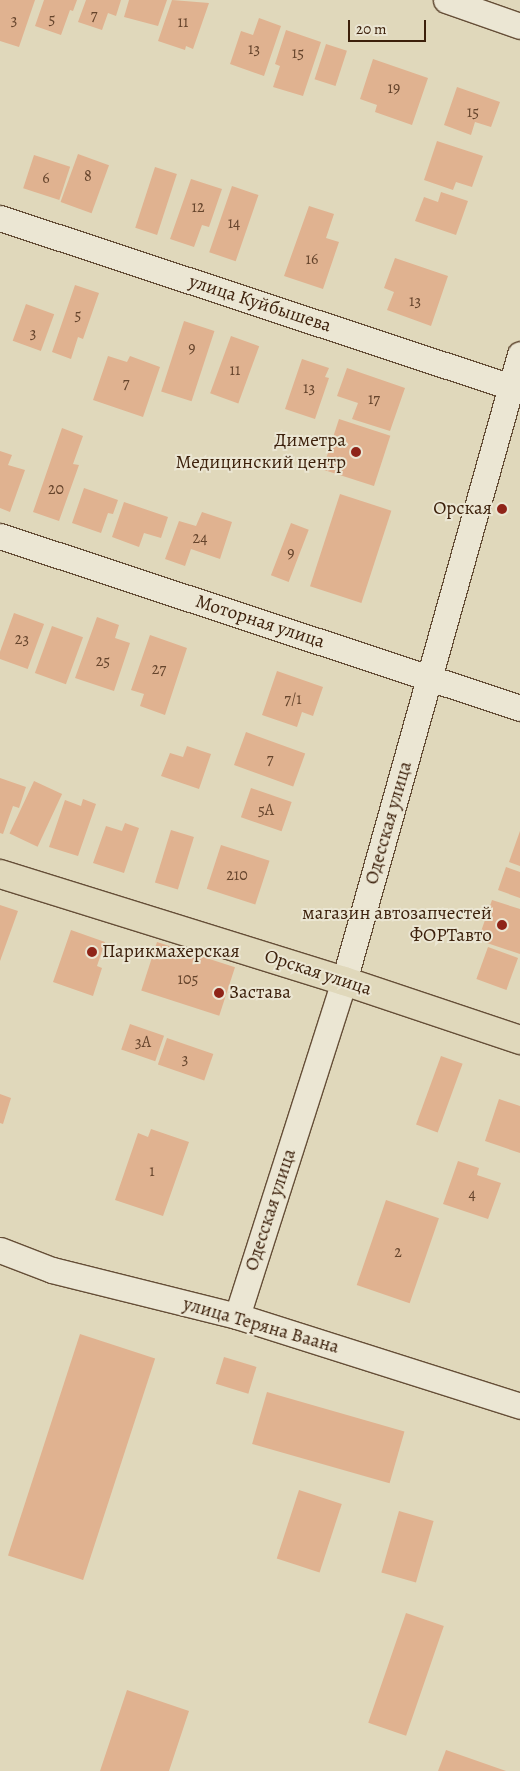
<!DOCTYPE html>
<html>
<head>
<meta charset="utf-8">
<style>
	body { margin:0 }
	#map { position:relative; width:520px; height:1771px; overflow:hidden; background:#e0d8bb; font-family:Alegreya,serif }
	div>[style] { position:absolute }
	.building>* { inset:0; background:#e0b290; transform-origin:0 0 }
	.roads { filter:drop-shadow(1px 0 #654e37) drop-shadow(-1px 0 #654e37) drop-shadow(0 1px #654e37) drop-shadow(0 -1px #654e37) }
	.minor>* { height:25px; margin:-12.5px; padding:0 12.5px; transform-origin:12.5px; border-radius:12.5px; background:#ebe6d3 }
	.major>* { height:28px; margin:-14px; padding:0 14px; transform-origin:14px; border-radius:14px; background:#e0d8bb }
	.dots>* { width:14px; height:14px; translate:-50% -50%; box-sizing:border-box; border:2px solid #ebe6d3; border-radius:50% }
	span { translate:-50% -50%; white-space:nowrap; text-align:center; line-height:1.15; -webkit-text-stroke:4px #ebe6d3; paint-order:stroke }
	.number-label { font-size:16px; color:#65442c }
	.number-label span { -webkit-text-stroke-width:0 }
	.street-label { font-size:19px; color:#3c200b }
	.poi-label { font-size:19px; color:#3c200b }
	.right { translate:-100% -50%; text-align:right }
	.left { translate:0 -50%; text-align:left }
	.scale { position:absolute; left:348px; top:20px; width:78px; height:22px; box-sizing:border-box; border:2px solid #3c200b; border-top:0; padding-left:6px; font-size:15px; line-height:18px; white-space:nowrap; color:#3c200b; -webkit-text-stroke:4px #ebe6d3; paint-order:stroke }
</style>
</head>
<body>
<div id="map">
	<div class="building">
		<i style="clip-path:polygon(0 0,35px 0,19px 47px,0 41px)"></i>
		<i style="clip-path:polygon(44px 0,77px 0,73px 11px,70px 10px,61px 35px,35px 26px)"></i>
		<i style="clip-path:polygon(86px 0,121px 0,116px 16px,108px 13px,102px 30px,78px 22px)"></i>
		<i style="clip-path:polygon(129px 0,167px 0,158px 26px,124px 17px)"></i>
		<i style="clip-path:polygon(172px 0,209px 3px,193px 49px,186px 46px,185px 50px,158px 41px)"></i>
		<i style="clip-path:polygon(259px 18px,281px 26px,264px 76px,230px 64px,241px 31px,253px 35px)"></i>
		<i style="clip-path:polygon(286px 30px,321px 42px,303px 96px,273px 87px,280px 66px,275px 64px)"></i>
		<i style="left:326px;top:44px;width:22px;height:37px;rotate:18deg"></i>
		<i style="clip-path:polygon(373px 59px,428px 78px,412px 125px,375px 112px,377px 105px,360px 99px)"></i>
		<i style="clip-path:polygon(457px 87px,500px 102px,491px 127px,475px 122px,471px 135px,444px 125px)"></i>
		<i style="clip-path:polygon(437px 141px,483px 156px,472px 187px,456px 182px,453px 190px,424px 180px)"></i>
		<i style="left:78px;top:154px;width:33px;height:51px;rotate:20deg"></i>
		<i style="left:34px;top:155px;width:38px;height:35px;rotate:18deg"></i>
		<i style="left:155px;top:167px;width:23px;height:64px;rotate:18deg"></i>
		<i style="clip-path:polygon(191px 179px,222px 189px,209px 227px,202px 225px,194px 247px,170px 239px)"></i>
		<i style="left:232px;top:186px;width:28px;height:70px;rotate:19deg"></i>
		<i style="clip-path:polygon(441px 192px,468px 201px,456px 235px,415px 221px,424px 197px,438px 202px)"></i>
		<i style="clip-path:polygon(309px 206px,334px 214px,326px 238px,339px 242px,323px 289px,284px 276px)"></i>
		<i style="clip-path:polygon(395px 258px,448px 276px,431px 326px,387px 310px,394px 292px,384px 288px)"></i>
		<i style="clip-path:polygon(75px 285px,99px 293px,83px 339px,78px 337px,71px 359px,52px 352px)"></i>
		<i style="left:26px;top:304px;width:30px;height:39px;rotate:20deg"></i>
		<i style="left:184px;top:321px;width:32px;height:74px;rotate:18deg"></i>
		<i style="left:231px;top:336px;width:30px;height:61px;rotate:20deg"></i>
		<i style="clip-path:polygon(108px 356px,127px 362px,130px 356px,160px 367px,143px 417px,93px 400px)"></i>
		<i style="clip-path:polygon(302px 359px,329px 368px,325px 377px,329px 378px,315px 419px,285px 409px)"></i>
		<i style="clip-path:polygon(347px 368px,405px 388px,390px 431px,352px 419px,358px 403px,337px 396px)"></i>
		<i style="left:339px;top:419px;width:54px;height:53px;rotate:18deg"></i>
		<i style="clip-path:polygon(62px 428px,83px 436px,73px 464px,79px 465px,59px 521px,33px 512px)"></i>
		<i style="clip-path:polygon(0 451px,12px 455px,8px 465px,25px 470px,10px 512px,0 508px)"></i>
		<i style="clip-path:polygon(84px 488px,118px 500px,113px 514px,108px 513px,101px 533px,72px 523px)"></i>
		<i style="left:340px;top:494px;width:54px;height:97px;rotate:18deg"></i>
		<i style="clip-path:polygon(124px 502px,168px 517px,161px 538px,144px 533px,139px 547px,112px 537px)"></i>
		<i style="clip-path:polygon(202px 512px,232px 522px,220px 559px,191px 549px,185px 566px,165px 559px,179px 521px,196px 526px)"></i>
		<i style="left:291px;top:523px;width:19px;height:56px;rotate:21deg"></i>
		<i style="left:14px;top:613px;width:32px;height:48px;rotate:20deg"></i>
		<i style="clip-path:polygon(97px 617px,119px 625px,115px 638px,130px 643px,114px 691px,75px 678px)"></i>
		<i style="left:52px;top:626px;width:33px;height:50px;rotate:20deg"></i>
		<i style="clip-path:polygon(150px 635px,187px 648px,165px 715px,140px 706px,144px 694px,131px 690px)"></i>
		<i style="clip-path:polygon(277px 671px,323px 687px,313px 716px,302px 712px,297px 727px,262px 715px)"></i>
		<i style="left:246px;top:732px;width:63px;height:35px;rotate:20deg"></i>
		<i style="clip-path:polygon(187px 746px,211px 754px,199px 789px,161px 776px,170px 753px,183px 757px)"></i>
		<i style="clip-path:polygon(0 778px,26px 787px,19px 808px,13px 806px,3px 834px,0 833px)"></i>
		<i style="left:34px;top:781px;width:31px;height:58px;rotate:25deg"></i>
		<i style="left:251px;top:788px;width:43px;height:31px;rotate:19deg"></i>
		<i style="clip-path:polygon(83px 799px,96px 804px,78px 856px,49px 847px,65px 800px,81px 806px)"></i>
		<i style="clip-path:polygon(125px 823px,139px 828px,124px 873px,93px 863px,106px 826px,122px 831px)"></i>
		<i style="left:171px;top:830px;width:24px;height:55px;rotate:17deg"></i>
		<i style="clip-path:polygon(520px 831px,520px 866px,509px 862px)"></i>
		<i style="left:221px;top:845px;width:51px;height:46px;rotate:18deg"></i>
		<i style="clip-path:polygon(506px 867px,520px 872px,520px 898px,498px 890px)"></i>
		<i style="clip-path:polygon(492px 900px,520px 909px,520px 954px,478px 940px)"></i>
		<i style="clip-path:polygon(0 905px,18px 911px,0 961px)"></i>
		<i style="clip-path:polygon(71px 930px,105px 942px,97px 966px,102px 968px,93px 996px,53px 982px)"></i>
		<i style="left:157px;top:942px;width:82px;height:51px;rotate:18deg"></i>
		<i style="left:488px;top:947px;width:32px;height:34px;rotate:20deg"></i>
		<i style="left:130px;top:1024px;width:36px;height:27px;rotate:19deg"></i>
		<i style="left:167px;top:1038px;width:49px;height:28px;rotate:19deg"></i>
		<i style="left:441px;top:1056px;width:23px;height:73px;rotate:20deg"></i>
		<i style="clip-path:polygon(0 1094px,11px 1098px,3px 1124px,0 1123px)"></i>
		<i style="clip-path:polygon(499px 1099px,520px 1106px,520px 1153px,485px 1141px)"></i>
		<i style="clip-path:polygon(151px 1129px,189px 1142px,163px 1216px,115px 1200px,138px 1133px,148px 1137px)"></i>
		<i style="clip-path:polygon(458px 1161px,479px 1168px,477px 1175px,501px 1183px,488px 1219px,443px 1204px)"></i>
		<i style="left:386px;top:1200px;width:56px;height:90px;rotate:19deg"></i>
		<i style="left:80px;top:1334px;width:79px;height:233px;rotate:18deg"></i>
		<i style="left:224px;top:1357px;width:34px;height:28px;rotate:17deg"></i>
		<i style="left:267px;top:1392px;width:143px;height:54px;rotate:16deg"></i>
		<i style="left:299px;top:1490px;width:45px;height:72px;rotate:18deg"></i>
		<i style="left:399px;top:1511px;width:36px;height:64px;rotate:16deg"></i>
		<i style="left:406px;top:1613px;width:40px;height:116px;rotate:19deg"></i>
		<i style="clip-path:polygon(127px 1690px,189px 1711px,169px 1771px,100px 1771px)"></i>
		<i style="clip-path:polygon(446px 1750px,506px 1771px,438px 1771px)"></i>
	</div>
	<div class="roads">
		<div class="minor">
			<i style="left:446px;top:0;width:78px;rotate:19.4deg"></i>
			<i style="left:0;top:218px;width:548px;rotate:18.3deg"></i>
			<i style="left:0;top:536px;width:548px;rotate:18.3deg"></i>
			<i style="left:0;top:1250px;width:56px;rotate:21deg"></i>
			<i style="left:52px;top:1270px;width:191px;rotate:14deg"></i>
			<i style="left:237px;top:1316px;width:297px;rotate:17.6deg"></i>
			<i style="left:237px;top:1316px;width:352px;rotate:-72.3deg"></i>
			<i style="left:344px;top:981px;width:651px;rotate:-74.32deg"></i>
		</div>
		<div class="major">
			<i style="left:0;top:874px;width:360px;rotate:17.3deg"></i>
			<i style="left:344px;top:981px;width:186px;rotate:18.5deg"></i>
		</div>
	</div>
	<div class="dots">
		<i style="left:356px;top:452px;background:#8f2418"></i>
		<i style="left:502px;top:509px;background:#8f2418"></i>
		<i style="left:502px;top:925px;background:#8f2418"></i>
		<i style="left:92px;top:952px;background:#8f2418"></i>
		<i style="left:219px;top:993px;background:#8f2418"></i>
	</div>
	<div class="number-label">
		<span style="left:94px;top:15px">7</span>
		<span style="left:52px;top:19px">5</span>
		<span style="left:14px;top:20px">3</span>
		<span style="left:183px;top:22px">11</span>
		<span style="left:254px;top:49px">13</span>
		<span style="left:298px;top:53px">15</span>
		<span style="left:394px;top:88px">19</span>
		<span style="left:473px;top:112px">15</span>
		<span style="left:88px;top:176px">8</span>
		<span style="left:46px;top:178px">6</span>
		<span style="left:198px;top:207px">12</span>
		<span style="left:234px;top:223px">14</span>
		<span style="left:312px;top:259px">16</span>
		<span style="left:415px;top:301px">13</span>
		<span style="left:78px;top:315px">5</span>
		<span style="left:33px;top:333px">3</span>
		<span style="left:192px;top:348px">9</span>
		<span style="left:235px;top:370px">11</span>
		<span style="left:126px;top:383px">7</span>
		<span style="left:309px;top:388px">13</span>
		<span style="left:374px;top:399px">17</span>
		<span style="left:56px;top:489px">20</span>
		<span style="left:200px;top:538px">24</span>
		<span style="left:291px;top:553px">9</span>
		<span style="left:22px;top:639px">23</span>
		<span style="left:103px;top:661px">25</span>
		<span style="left:159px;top:669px">27</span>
		<span style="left:293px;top:699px">7/1</span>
		<span style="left:270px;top:759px">7</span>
		<span style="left:266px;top:810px">5А</span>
		<span style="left:237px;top:875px">210</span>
		<span style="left:188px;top:979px">105</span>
		<span style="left:143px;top:1042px">3А</span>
		<span style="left:185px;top:1059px">3</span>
		<span style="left:152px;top:1171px">1</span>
		<span style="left:472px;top:1194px">4</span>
		<span style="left:398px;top:1252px">2</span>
	</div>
	<div class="street-label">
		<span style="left:260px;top:304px;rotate:18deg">улица Куйбышева</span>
		<span style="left:260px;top:622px;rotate:18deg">Моторная улица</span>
		<span style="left:389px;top:823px;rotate:-74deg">Одесская улица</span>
		<span style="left:318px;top:973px;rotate:18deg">Орская улица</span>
		<span style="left:271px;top:1210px;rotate:-72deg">Одесская улица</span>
		<span style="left:261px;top:1326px;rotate:16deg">улица Теряна Ваана</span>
	</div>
	<div class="poi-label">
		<span class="right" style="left:346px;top:452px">Диметра<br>Медицинский центр</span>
		<span class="right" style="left:492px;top:509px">Орская</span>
		<span class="right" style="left:492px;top:925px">магазин автозапчестей<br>ФОРТавто</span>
		<span class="left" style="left:102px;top:952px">Парикмахерская</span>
		<span class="left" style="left:229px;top:993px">Застава</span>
	</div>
	<div class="scale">20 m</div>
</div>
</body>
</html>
